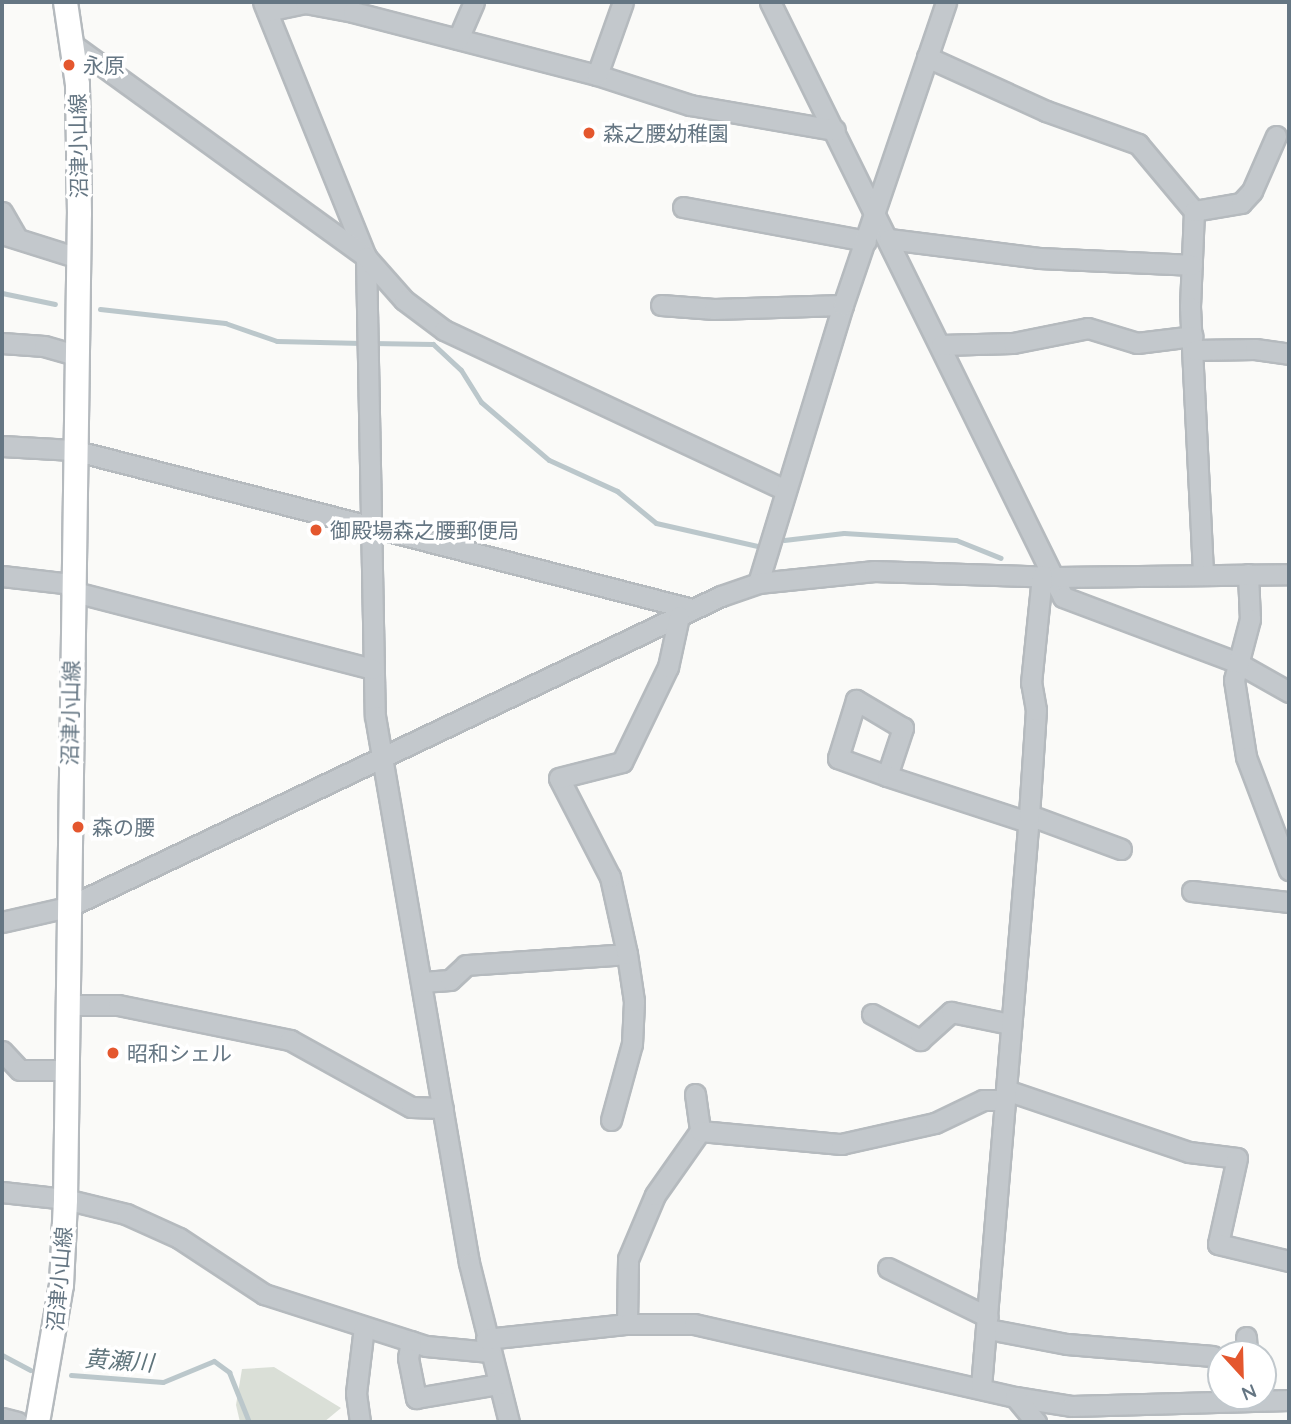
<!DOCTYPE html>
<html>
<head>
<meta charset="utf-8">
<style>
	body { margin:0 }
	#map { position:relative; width:1291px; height:1424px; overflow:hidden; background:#fafaf8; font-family:Quicksand,"Noto Sans JP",sans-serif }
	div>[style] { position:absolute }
	.green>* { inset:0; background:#dadfd7 }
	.stream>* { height:5px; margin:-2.5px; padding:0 2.5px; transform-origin:2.5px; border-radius:2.5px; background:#bbc7cb }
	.roads { filter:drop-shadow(2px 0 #b5babe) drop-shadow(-2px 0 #b5babe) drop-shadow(0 2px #b5babe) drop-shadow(0 -2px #b5babe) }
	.minor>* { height:19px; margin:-9.5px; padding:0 9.5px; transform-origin:9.5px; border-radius:9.5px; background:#c3c8cc }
	.major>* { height:23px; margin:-11.5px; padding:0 11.5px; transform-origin:11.5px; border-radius:11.5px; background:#fff }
	.dots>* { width:19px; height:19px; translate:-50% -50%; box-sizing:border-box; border:4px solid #fff; border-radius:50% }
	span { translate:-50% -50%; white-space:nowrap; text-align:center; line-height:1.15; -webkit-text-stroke:7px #fff; paint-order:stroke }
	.poi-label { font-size:21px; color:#657683 }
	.left { translate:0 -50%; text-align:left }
	.street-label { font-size:21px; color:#657683 }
	.water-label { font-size:23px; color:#60757c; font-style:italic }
	.frame { position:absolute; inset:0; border:4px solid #657683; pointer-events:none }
	.north { position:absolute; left:1207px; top:1340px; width:70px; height:70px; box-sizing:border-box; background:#fff; border:2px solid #c1c8cd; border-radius:50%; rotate:158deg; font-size:19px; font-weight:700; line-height:28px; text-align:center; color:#657683 }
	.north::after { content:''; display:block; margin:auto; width:24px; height:32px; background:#e4572e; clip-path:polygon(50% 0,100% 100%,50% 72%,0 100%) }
</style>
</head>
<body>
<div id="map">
	<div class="green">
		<i style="clip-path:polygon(274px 1367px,341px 1408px,324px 1422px,240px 1422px,236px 1405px,242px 1369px)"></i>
	</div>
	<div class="stream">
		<i style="left:2px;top:293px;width:54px;rotate:11.7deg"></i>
		<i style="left:100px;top:309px;width:126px;rotate:6.4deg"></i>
		<i style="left:225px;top:323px;width:55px;rotate:19.1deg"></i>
		<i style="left:277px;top:341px;width:85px;rotate:1.3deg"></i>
		<i style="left:372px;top:343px;width:61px;rotate:0.9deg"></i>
		<i style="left:433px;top:344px;width:38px;rotate:43deg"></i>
		<i style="left:461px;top:370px;width:38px;rotate:58deg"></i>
		<i style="left:481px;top:402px;width:89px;rotate:40.5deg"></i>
		<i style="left:549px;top:460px;width:75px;rotate:24.5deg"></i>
		<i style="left:617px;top:491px;width:50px;rotate:39.4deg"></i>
		<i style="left:656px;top:523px;width:104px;rotate:12.8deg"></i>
		<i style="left:784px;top:540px;width:60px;rotate:-6.7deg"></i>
		<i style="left:844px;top:533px;width:112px;rotate:3.6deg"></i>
		<i style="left:956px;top:540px;width:48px;rotate:21.8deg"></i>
		<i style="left:2px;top:1355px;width:32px;rotate:28deg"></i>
		<i style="left:71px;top:1375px;width:92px;rotate:4.4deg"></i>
		<i style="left:163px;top:1382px;width:55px;rotate:-22.4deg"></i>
		<i style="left:214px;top:1361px;width:19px;rotate:36deg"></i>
		<i style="left:229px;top:1372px;width:54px;rotate:68.2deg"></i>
	</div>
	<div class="roads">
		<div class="minor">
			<i style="left:263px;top:2px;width:275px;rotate:68deg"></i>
			<i style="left:366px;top:257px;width:459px;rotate:88.9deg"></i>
			<i style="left:375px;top:716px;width:555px;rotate:80.25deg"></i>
			<i style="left:469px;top:1263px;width:164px;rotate:75.9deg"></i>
			<i style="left:770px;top:2px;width:663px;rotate:63.78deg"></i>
			<i style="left:1063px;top:597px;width:185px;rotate:20.6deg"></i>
			<i style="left:1236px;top:662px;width:61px;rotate:29.5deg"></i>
			<i style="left:267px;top:11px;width:39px;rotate:-12deg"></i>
			<i style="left:305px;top:3px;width:49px;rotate:10.6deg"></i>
			<i style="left:353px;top:12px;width:252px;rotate:14.5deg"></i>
			<i style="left:597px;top:75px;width:98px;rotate:17.9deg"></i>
			<i style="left:690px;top:105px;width:147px;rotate:9.8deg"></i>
			<i style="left:458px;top:39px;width:40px;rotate:-66.6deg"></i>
			<i style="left:72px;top:44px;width:363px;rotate:35.9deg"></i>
			<i style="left:366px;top:257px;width:57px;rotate:48.5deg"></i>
			<i style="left:404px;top:300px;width:50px;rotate:36.9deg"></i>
			<i style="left:444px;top:330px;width:375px;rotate:25.1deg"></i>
			<i style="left:927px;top:57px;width:131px;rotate:24.4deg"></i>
			<i style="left:1046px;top:111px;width:98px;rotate:19.7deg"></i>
			<i style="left:1138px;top:144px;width:87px;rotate:50.1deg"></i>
			<i style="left:1194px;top:211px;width:96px;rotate:92.4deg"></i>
			<i style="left:1190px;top:307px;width:268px;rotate:87.2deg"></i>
			<i style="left:597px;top:75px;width:77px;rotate:-70.4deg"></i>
			<i style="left:683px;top:207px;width:186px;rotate:10.5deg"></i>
			<i style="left:1194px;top:211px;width:48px;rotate:-9.7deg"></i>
			<i style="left:1241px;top:203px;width:16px;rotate:-47deg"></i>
			<i style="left:1252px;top:191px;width:60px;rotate:-66.4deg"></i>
			<i style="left:2px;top:212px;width:30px;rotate:60deg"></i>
			<i style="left:2px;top:234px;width:80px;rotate:17.5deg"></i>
			<i style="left:889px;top:239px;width:151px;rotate:7.2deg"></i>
			<i style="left:1039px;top:258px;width:153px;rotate:2.6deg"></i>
			<i style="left:661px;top:305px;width:53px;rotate:4.3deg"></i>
			<i style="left:714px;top:309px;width:129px;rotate:-1.8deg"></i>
			<i style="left:2px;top:343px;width:42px;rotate:4.1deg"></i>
			<i style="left:44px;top:346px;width:35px;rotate:16deg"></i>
			<i style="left:941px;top:345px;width:72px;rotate:-1.6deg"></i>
			<i style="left:1013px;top:343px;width:76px;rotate:-11.3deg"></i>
			<i style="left:1088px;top:328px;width:51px;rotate:17deg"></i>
			<i style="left:1137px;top:343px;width:56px;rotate:-7.1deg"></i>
			<i style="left:1195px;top:350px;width:60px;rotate:-1deg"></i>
			<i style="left:1255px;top:349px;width:34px;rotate:8deg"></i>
			<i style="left:2px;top:446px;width:71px;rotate:3.2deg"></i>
			<i style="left:73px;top:450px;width:639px;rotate:14.41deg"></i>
			<i style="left:1248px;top:574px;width:45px;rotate:87.5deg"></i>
			<i style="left:1250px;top:619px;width:63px;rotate:104.7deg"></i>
			<i style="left:1234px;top:680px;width:78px;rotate:81.1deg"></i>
			<i style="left:1246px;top:757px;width:121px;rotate:69.2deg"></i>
			<i style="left:2px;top:576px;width:69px;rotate:6.6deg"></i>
			<i style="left:758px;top:583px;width:291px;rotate:-73deg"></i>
			<i style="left:843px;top:305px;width:320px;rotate:-71.2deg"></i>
			<i style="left:71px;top:591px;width:311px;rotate:14.5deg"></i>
			<i style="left:887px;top:776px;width:51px;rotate:-71.6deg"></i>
			<i style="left:903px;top:728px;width:55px;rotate:-149.2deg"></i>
			<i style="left:856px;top:700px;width:61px;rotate:107.2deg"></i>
			<i style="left:838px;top:758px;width:52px;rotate:20.2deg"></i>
			<i style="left:887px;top:776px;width:148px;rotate:18.1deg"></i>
			<i style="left:1029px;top:815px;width:98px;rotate:20.3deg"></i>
			<i style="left:1192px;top:891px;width:98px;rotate:6.5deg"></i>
			<i style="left:2px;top:922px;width:68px;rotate:-12.8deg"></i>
			<i style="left:68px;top:907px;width:723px;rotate:-25.47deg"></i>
			<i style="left:721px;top:596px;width:39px;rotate:-19deg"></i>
			<i style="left:758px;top:583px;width:117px;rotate:-5.9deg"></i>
			<i style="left:874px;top:571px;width:183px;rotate:1.9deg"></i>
			<i style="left:1057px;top:577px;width:232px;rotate:-0.7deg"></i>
			<i style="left:422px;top:982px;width:28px;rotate:-4deg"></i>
			<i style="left:450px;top:980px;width:22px;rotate:-43deg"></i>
			<i style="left:466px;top:965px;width:161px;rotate:-3.9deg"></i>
			<i style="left:67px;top:1005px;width:51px"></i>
			<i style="left:118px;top:1005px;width:176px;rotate:11.5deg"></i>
			<i style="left:290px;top:1040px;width:138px;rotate:29deg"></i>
			<i style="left:411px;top:1107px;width:32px;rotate:2deg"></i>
			<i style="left:872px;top:1014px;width:55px;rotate:28.4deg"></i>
			<i style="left:920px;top:1040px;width:42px;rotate:-42.1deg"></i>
			<i style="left:951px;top:1012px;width:60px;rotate:11.5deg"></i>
			<i style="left:2px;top:1051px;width:26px;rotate:47deg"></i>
			<i style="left:20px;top:1070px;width:47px"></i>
			<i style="left:1006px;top:1090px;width:193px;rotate:18.7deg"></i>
			<i style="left:1189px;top:1152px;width:48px;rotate:7.1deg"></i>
			<i style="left:1237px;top:1158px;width:88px;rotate:102.5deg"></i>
			<i style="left:1218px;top:1244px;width:73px;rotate:13.5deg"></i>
			<i style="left:695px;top:1094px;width:37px;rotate:82deg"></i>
			<i style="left:611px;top:1120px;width:79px;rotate:-74.6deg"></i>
			<i style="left:632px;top:1044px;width:43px;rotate:-87.3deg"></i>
			<i style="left:634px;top:1001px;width:48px;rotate:-98.5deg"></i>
			<i style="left:627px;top:954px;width:79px;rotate:-102.4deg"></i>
			<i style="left:610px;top:877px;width:111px;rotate:-117.3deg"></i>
			<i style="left:559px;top:778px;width:65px;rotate:-14.3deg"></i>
			<i style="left:622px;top:762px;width:106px;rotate:-64.2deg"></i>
			<i style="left:668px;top:667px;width:52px;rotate:-77.8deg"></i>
			<i style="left:2px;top:1192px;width:63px;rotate:6.3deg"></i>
			<i style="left:65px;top:1199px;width:63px;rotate:13.8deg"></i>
			<i style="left:126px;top:1214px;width:58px;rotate:24.4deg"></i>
			<i style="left:179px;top:1238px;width:102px;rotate:33.4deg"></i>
			<i style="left:264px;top:1294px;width:170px;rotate:17.8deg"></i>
			<i style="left:426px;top:1346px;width:64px;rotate:5.4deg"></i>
			<i style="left:888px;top:1268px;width:111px;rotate:26.1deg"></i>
			<i style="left:627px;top:1324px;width:65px;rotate:-89.1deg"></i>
			<i style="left:628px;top:1259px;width:69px;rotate:-67.1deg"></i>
			<i style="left:655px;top:1195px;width:78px;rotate:-54.9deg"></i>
			<i style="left:700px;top:1131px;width:142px;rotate:5.3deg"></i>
			<i style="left:841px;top:1144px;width:96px;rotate:-12.6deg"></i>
			<i style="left:935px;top:1123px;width:53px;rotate:-25.6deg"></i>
			<i style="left:983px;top:1100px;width:21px"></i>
			<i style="left:988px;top:1329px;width:80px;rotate:10.8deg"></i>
			<i style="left:1067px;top:1344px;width:146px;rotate:4.7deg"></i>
			<i style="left:1246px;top:1337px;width:17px;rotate:87deg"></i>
			<i style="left:486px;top:1339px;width:142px;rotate:-6.1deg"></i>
			<i style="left:627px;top:1324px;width:67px"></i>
			<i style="left:694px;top:1324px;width:329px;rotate:12.8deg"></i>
			<i style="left:1015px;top:1397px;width:58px;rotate:9deg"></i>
			<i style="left:1072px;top:1406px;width:217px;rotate:-1.6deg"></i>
			<i style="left:411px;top:1341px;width:17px;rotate:100deg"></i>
			<i style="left:408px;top:1358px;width:41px;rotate:78.7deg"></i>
			<i style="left:416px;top:1398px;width:84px;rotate:-9.6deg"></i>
			<i style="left:981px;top:1387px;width:574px;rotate:-85.2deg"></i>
			<i style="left:1029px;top:815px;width:105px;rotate:-86.2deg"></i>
			<i style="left:1036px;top:710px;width:27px;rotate:-100deg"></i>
			<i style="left:1031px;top:683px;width:108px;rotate:-84.1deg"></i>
			<i style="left:1015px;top:1397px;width:33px;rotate:50deg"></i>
			<i style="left:2px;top:1418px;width:16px;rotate:14deg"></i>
			<i style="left:360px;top:1422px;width:29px;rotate:-98deg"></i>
			<i style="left:356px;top:1393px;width:66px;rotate:-83.1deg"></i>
		</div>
		<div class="major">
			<i style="left:37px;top:1422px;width:139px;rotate:-80.1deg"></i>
			<i style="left:61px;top:1285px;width:86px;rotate:-87.3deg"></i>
			<i style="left:65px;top:1199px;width:986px;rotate:-89.19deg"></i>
			<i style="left:79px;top:213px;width:129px;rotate:-90.9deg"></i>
			<i style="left:77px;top:84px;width:83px;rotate:-98.3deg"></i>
		</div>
	</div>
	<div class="dots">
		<i style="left:69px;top:65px;background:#e4572e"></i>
		<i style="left:589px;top:133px;background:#e4572e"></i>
		<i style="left:316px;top:530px;background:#e4572e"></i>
		<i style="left:78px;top:827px;background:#e4572e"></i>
		<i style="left:113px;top:1053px;background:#e4572e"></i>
	</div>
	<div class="poi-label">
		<span class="left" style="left:83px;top:65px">永原</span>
		<span class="left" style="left:603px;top:133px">森之腰幼稚園</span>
		<span class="left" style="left:330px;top:530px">御殿場森之腰郵便局</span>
		<span class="left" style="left:92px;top:827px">森の腰</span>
		<span class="left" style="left:127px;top:1053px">昭和シェル</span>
	</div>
	<div class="street-label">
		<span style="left:78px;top:146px;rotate:-91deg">沼津小山線</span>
		<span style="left:70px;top:713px;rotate:-89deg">沼津小山線</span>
		<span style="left:59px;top:1279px;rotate:-85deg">沼津小山線</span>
	</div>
	<div class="water-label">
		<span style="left:119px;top:1361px;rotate:4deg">黄瀬川</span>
	</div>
	<div class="frame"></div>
	<div class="north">N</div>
</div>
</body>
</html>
